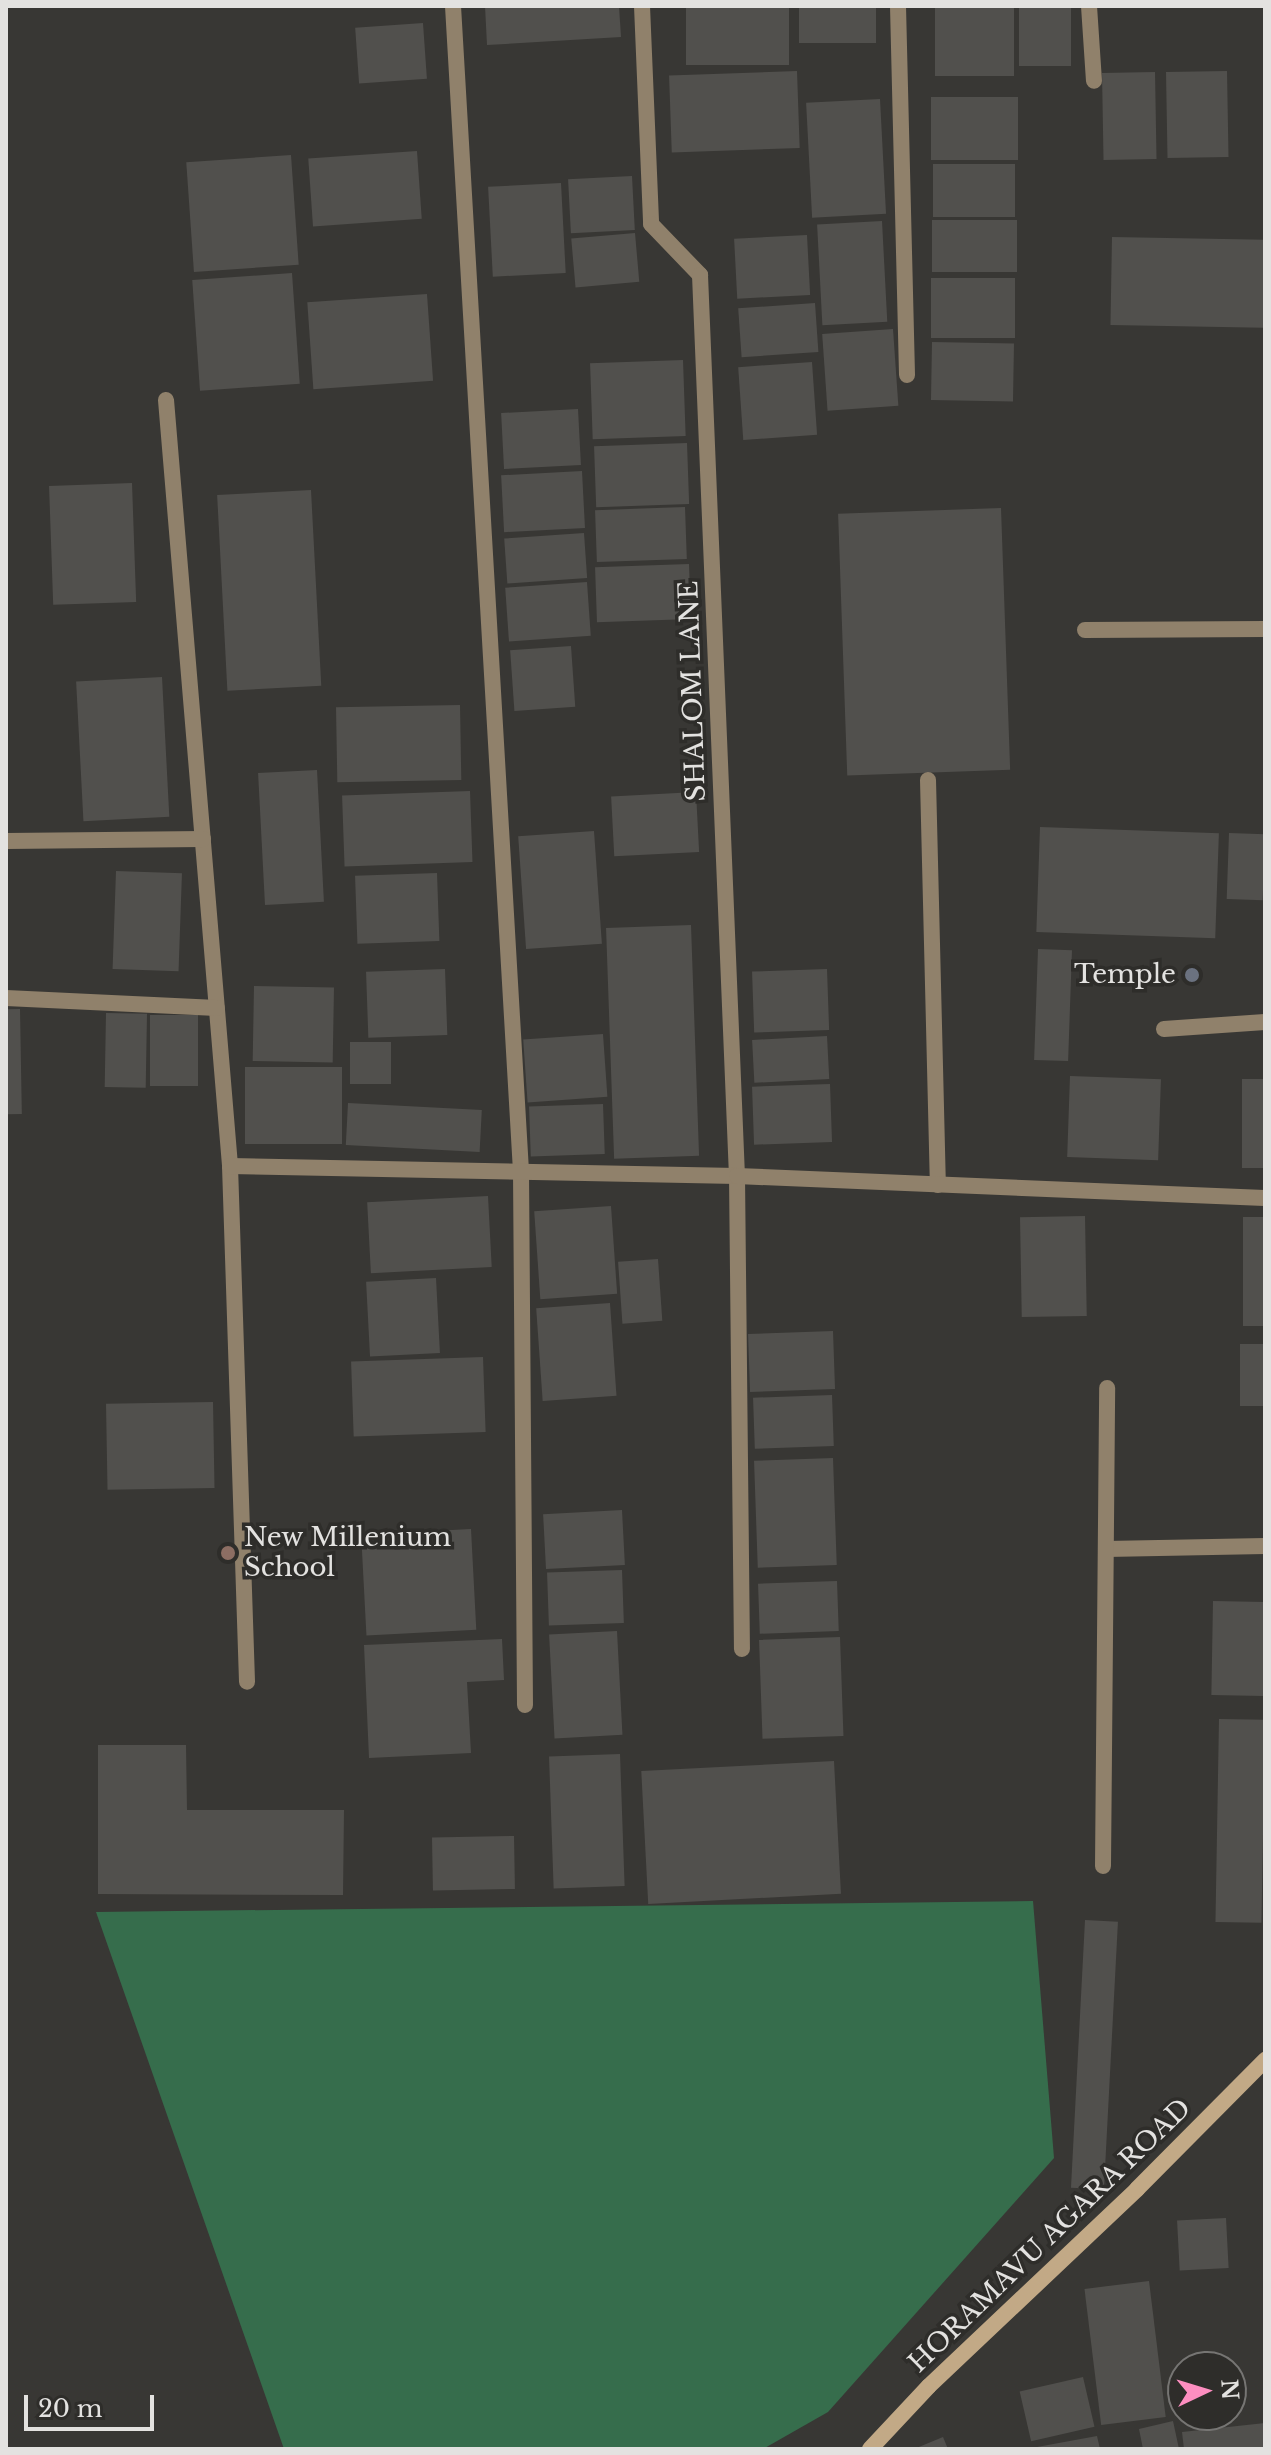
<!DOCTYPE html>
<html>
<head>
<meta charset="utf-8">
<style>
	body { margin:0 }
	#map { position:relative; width:1271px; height:2455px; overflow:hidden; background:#383734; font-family:"Libre Baskerville",serif }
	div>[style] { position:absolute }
	.green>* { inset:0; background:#366d4c }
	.building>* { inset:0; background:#51504d; transform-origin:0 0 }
	.lane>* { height:16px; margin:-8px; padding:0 8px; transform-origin:8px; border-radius:8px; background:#90816b }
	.street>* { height:16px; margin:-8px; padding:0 8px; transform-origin:8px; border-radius:8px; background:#90816b }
	.secondary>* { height:16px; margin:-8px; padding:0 8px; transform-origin:8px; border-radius:8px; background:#c2a986 }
	.dots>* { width:22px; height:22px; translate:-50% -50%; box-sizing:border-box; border:4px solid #2e2d2a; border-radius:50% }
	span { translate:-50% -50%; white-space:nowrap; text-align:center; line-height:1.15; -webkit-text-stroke:7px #2e2d2a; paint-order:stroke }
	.street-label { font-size:26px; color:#e3e2e0 }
	.poi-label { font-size:26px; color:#e3e2e0 }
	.right { translate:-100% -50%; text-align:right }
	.left { translate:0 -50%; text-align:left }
	.frame { position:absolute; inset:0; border:8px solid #e3e2e0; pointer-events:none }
	.north { position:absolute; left:1167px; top:2351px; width:80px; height:80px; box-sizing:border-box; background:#2e2d2a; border:2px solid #767573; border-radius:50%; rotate:86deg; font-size:22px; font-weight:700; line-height:32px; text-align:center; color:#e3e2e0 }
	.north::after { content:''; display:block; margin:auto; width:28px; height:36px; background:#fd8ec0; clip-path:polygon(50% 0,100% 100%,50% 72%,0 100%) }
	.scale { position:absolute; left:24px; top:2395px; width:130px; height:36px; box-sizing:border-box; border:4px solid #e3e2e0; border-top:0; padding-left:10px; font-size:24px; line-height:28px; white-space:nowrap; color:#e3e2e0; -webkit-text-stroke:6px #2e2d2a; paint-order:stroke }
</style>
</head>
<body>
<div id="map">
	<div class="green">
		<i style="clip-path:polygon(1033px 1901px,1054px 2158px,828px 2412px,763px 2449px,284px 2449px,96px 1912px)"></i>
	</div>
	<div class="building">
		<i style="clip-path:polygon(485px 6px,619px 6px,621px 37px,487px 45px)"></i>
		<i style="left:686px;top:6px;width:103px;height:59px"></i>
		<i style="left:799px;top:6px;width:77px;height:37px"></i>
		<i style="left:935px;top:6px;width:79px;height:70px"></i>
		<i style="left:1019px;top:6px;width:52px;height:60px"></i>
		<i style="left:423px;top:23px;width:56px;height:68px;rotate:86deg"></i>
		<i style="left:797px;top:71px;width:77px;height:128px;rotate:88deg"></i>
		<i style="left:1227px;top:71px;width:86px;height:61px;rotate:89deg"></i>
		<i style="left:1155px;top:72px;width:87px;height:53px;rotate:89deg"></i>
		<i style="left:931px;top:97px;width:87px;height:63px"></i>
		<i style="left:880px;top:99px;width:115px;height:74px;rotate:87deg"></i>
		<i style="left:417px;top:151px;width:68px;height:109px;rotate:86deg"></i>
		<i style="left:291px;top:155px;width:110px;height:105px;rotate:86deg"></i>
		<i style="left:933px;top:164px;width:82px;height:53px"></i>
		<i style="left:632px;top:176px;width:54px;height:64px;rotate:87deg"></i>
		<i style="left:561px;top:183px;width:90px;height:73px;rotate:87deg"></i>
		<i style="left:932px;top:220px;width:85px;height:52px"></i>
		<i style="left:882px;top:221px;width:101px;height:65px;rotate:87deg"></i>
		<i style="left:635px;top:233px;width:49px;height:64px;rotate:85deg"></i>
		<i style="left:807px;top:235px;width:60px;height:73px;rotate:87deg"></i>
		<i style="left:1112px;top:237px;width:153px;height:88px;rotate:1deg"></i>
		<i style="left:292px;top:273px;width:111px;height:100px;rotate:86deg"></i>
		<i style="left:931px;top:278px;width:84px;height:60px"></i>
		<i style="left:427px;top:294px;width:87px;height:120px;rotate:86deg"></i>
		<i style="left:815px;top:303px;width:49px;height:77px;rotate:86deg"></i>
		<i style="left:893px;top:329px;width:77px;height:71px;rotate:86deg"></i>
		<i style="left:932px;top:342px;width:82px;height:58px;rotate:1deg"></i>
		<i style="left:683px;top:360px;width:76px;height:93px;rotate:88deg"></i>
		<i style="left:812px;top:362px;width:73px;height:74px;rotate:86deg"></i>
		<i style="left:578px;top:409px;width:56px;height:77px;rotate:87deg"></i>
		<i style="left:687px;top:443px;width:61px;height:93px;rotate:88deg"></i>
		<i style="left:582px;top:471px;width:57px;height:81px;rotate:87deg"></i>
		<i style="left:132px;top:483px;width:119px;height:83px;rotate:88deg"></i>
		<i style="left:311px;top:490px;width:196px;height:94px;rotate:87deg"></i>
		<i style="left:685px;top:507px;width:52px;height:90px;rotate:88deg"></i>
		<i style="left:1001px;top:508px;width:262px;height:163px;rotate:88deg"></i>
		<i style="left:584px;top:533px;width:45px;height:80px;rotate:86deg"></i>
		<i style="left:689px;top:564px;width:55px;height:94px;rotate:88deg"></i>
		<i style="left:587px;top:582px;width:54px;height:82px;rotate:86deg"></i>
		<i style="left:571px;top:646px;width:61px;height:61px;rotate:86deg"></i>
		<i style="left:162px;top:677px;width:140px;height:86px;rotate:87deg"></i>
		<i style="left:460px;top:705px;width:75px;height:124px;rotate:89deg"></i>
		<i style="left:317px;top:770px;width:132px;height:59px;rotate:87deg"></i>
		<i style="left:470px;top:791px;width:71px;height:128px;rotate:88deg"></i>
		<i style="left:696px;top:792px;width:60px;height:85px;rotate:87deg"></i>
		<i style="left:1040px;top:827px;width:179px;height:105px;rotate:2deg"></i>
		<i style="left:594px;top:831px;width:113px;height:76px;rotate:86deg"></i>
		<i style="left:1229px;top:833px;width:36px;height:66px;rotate:2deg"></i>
		<i style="left:116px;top:871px;width:66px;height:98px;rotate:2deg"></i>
		<i style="left:437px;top:873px;width:68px;height:82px;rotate:88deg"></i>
		<i style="left:691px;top:925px;width:231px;height:85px;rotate:88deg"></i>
		<i style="left:1038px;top:949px;width:34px;height:111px;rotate:2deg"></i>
		<i style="left:445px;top:969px;width:66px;height:79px;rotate:88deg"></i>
		<i style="left:827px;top:969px;width:61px;height:75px;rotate:88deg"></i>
		<i style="left:254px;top:986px;width:80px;height:75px;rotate:1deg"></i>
		<i style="left:20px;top:1009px;width:105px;height:14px;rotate:89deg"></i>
		<i style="left:106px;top:1013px;width:41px;height:74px;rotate:1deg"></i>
		<i style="left:150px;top:1015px;width:48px;height:71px"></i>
		<i style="left:603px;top:1034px;width:63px;height:80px;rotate:86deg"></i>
		<i style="left:827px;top:1036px;width:43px;height:75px;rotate:87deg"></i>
		<i style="left:350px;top:1042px;width:41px;height:42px"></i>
		<i style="left:245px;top:1067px;width:97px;height:77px"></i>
		<i style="left:1070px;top:1076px;width:91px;height:81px;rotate:2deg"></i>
		<i style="left:1242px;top:1079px;width:23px;height:89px"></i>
		<i style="left:830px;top:1084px;width:58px;height:78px;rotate:88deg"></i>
		<i style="left:348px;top:1103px;width:134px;height:42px;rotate:3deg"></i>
		<i style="left:603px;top:1104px;width:50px;height:74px;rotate:88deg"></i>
		<i style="left:488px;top:1196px;width:71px;height:121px;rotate:87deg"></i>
		<i style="left:611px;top:1206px;width:88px;height:77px;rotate:86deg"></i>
		<i style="left:1085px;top:1216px;width:100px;height:65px;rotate:89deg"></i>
		<i style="left:1265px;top:1217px;width:109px;height:22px;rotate:90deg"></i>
		<i style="left:658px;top:1259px;width:62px;height:40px;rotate:86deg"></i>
		<i style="left:436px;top:1278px;width:75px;height:70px;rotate:87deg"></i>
		<i style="left:610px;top:1303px;width:93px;height:74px;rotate:86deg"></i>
		<i style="left:833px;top:1331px;width:58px;height:85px;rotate:88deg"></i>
		<i style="left:1240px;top:1344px;width:25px;height:62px"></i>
		<i style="left:483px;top:1357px;width:75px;height:132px;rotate:88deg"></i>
		<i style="left:832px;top:1395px;width:51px;height:79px;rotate:88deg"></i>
		<i style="left:213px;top:1402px;width:86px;height:107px;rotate:89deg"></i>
		<i style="left:833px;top:1458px;width:107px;height:79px;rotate:88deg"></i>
		<i style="left:622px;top:1510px;width:55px;height:79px;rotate:87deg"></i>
		<i style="left:471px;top:1529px;width:101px;height:110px;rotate:87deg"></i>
		<i style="left:622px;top:1570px;width:53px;height:75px;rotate:88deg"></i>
		<i style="left:837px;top:1581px;width:50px;height:79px;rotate:88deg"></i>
		<i style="left:1213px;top:1601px;width:52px;height:94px;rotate:1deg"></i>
		<i style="left:617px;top:1631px;width:104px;height:68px;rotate:87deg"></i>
		<i style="left:840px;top:1637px;width:99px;height:81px;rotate:88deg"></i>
		<i style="clip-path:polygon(502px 1639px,504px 1680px,467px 1682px,471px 1753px,369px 1758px,364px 1645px)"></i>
		<i style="left:1219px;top:1719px;width:46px;height:203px;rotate:1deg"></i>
		<i style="clip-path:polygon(98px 1745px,186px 1745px,187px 1810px,344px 1810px,343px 1895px,98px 1894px)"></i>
		<i style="left:620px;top:1754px;width:132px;height:71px;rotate:88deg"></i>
		<i style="left:834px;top:1761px;width:133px;height:193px;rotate:87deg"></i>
		<i style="left:514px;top:1836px;width:53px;height:82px;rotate:89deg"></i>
		<i style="left:1085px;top:1920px;width:33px;height:268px;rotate:3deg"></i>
		<i style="left:1226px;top:2218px;width:50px;height:49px;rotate:87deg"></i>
		<i style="left:1149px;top:2281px;width:137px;height:65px;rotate:83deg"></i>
		<i style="left:1083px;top:2377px;width:51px;height:65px;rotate:77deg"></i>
		<i style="clip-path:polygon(1173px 2421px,1179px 2449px,1143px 2449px,1139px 2429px)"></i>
		<i style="clip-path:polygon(1265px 2423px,1265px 2449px,1184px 2449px,1182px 2432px)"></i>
		<i style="clip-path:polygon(1097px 2436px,1100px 2449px,1037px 2449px,1037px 2447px)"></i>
		<i style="clip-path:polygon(943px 2437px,948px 2449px,914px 2449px)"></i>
	</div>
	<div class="lane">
		<i style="left:1085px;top:630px;width:180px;rotate:-0.3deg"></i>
		<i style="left:928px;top:780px;width:405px;rotate:88.6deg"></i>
		<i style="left:230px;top:1166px;width:516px;rotate:88.11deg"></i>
	</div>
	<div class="street">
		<i style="left:453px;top:6px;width:1168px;rotate:86.66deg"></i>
		<i style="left:521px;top:1172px;width:533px;rotate:89.57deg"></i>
		<i style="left:642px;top:6px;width:218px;rotate:87.6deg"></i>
		<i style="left:651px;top:224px;width:71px;rotate:46.1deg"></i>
		<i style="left:700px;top:275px;width:902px;rotate:87.65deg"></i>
		<i style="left:737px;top:1176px;width:473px;rotate:89.4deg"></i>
		<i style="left:898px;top:6px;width:369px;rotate:88.6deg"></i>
		<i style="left:1089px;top:6px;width:75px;rotate:86.2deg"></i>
		<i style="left:166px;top:400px;width:769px;rotate:85.22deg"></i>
		<i style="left:230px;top:1166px;width:507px;rotate:1.13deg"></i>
		<i style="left:737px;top:1176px;width:528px;rotate:2.39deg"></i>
		<i style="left:6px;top:841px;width:197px;rotate:-0.6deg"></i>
		<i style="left:6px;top:998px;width:211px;rotate:2.7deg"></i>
		<i style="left:1164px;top:1029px;width:101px;rotate:-4deg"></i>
		<i style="left:1106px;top:1549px;width:159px;rotate:-1.1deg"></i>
		<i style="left:1103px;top:1866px;width:478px;rotate:-89.5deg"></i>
	</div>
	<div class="secondary">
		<i style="left:870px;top:2449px;width:86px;rotate:-46.9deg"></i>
		<i style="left:929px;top:2386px;width:286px;rotate:-43.4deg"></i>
		<i style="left:1137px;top:2189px;width:182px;rotate:-45.2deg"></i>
	</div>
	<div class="dots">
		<i style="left:1192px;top:975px;background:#6b7280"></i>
		<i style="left:228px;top:1553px;background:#8d6e63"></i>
	</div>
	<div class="street-label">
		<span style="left:693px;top:691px;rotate:-92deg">SHALOM LANE</span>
		<span style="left:1050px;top:2236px;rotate:-44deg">HORAMAVU AGARA ROAD</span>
	</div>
	<div class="poi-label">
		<span class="right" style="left:1176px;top:975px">Temple</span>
		<span class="left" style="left:244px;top:1553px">New Millenium<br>School</span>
	</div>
	<div class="frame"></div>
	<div class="north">N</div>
	<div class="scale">20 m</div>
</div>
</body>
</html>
